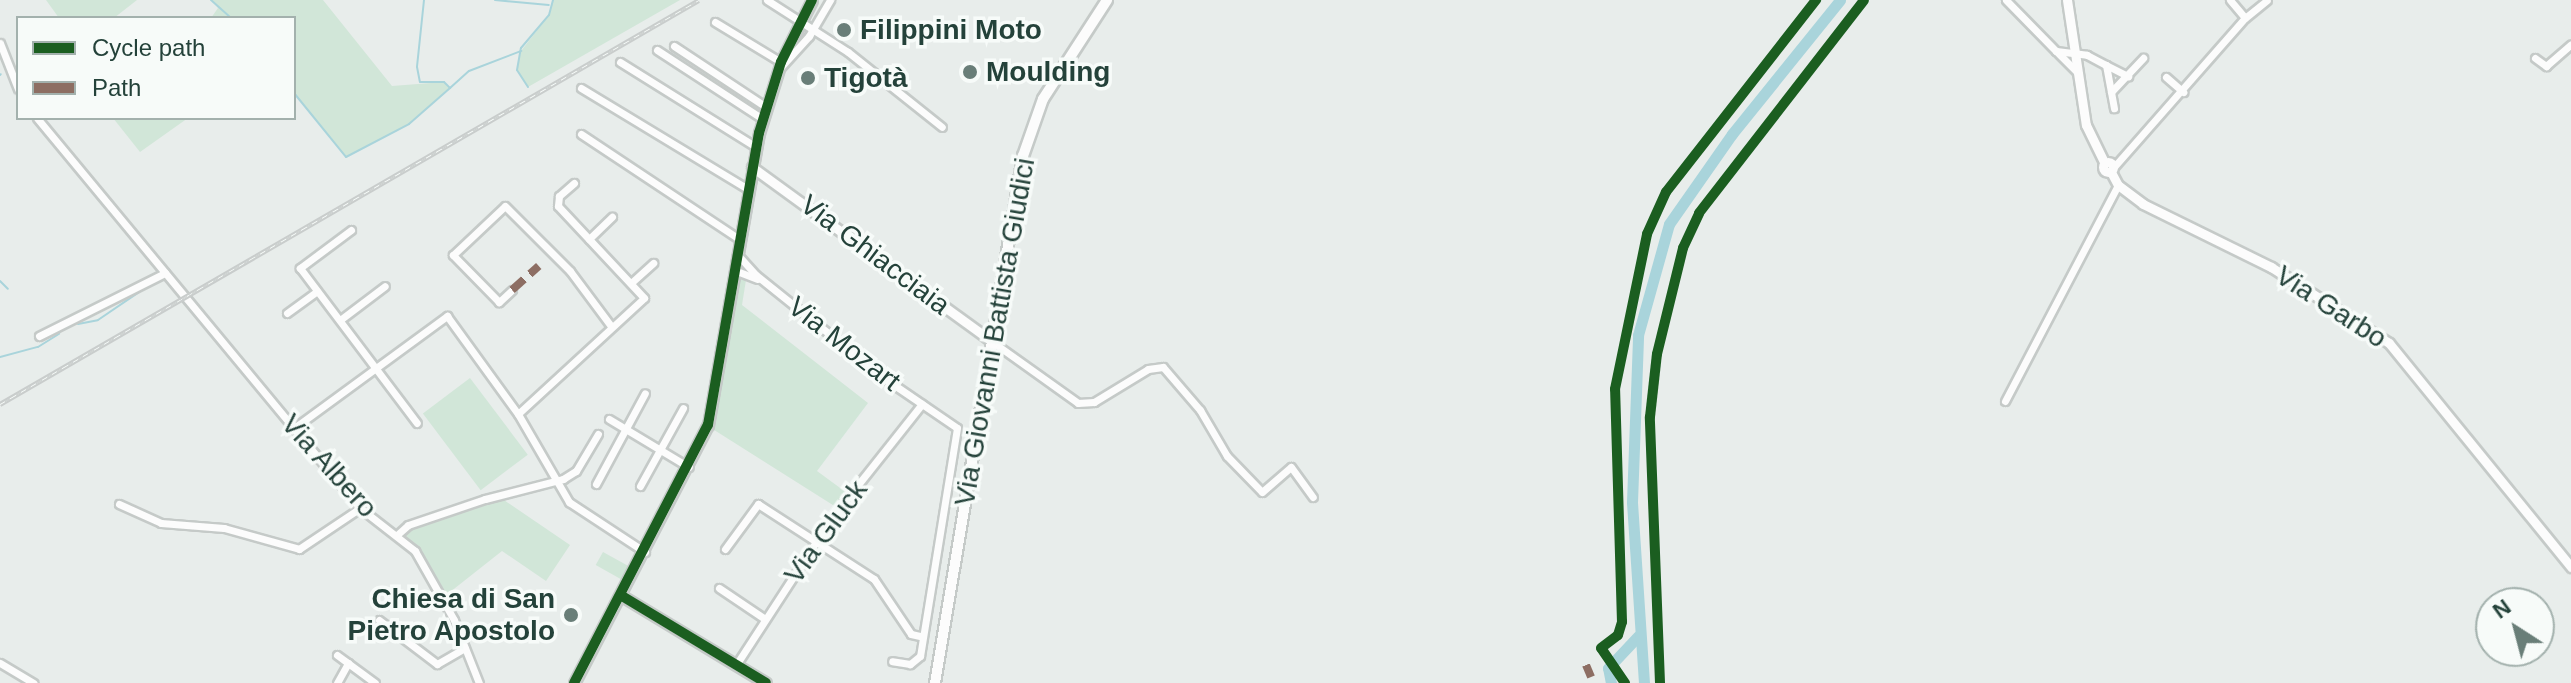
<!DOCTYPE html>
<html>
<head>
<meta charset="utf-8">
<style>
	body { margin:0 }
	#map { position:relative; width:2571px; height:683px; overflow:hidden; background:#e8edeb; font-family:Arial,sans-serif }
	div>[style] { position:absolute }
	.green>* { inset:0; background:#d1e6d8; transform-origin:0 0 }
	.stream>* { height:2px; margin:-1px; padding:0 1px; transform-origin:1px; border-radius:1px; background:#a9d4db }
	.river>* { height:11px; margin:-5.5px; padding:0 5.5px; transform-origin:5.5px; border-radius:5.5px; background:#a9d4db }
	.roads { filter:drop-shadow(2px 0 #c5cac8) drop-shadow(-2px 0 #c5cac8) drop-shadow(0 2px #c5cac8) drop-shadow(0 -2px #c5cac8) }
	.minor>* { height:7px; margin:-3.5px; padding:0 3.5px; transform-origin:3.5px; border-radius:3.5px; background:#fcfcfc }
	.tertiary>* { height:9px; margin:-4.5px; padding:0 4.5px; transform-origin:4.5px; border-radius:4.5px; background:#fcfcfc }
	.tertiary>.ring { margin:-4.5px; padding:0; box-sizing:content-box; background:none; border:9px solid #fcfcfc; border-radius:50% }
	.secondary>* { height:10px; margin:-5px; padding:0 5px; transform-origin:5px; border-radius:5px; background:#fcfcfc }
	.rail>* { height:5px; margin-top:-2.5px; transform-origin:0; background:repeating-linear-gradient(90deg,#f7fbf9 0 6px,#c9cdcc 0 12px); box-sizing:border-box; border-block:2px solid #c9cdcc }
	.quiet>* { height:8px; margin-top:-4px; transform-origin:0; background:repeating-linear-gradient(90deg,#8d6e63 0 16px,transparent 0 24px) }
	.cycleway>* { height:10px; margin:-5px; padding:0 5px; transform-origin:5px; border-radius:5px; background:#1b5e20 }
	.dots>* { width:22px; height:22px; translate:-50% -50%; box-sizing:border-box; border:4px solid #f7fbf9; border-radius:50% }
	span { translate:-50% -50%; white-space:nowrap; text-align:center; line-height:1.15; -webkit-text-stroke:7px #f7fbf9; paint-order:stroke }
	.poi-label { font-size:28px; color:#24423a; font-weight:700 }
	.left { translate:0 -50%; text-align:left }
	.right { translate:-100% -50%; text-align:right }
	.street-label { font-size:28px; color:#24423a }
	.legend { position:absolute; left:16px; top:16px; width:280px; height:104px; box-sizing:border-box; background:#f7fbf9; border:2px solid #a3b1ad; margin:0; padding:10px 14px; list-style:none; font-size:24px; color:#24423a }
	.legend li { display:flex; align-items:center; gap:16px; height:40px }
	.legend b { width:40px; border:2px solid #a3b1ad }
	.north { position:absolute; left:2475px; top:587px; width:80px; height:80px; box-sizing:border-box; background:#f7fbf9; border:2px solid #a3b1ad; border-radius:50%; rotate:324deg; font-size:22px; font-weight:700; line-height:32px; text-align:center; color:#24423a }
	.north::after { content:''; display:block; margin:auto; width:28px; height:36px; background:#697e78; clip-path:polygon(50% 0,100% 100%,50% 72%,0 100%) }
</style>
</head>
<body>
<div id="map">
	<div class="green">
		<i style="clip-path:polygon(46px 0,137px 0,114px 18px,59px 18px)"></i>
		<i style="clip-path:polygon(211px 0,323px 0,392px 86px,444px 82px,450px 88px,409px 124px,346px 157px,294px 93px,294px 18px,211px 18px,218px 8px)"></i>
		<i style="clip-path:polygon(553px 0,680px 0,528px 87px,517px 70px,521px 51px,549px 15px)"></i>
		<i style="clip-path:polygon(113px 118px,188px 118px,140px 152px)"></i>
		<i style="clip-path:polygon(737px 277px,746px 280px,742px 305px,868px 403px,817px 471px,847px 493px,836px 507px,711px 428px)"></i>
		<i style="left:470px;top:378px;width:96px;height:59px;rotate:53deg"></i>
		<i style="clip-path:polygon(501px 498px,570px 545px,546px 581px,502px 551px,445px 596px,403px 533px)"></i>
		<i style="left:603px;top:552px;width:29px;height:15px;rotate:29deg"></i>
	</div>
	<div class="stream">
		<i style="left:211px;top:0;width:27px;rotate:42deg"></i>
		<i style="left:424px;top:0;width:67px;rotate:96deg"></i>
		<i style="left:417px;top:67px;width:15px;rotate:79deg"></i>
		<i style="left:420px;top:82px;width:24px"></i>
		<i style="left:444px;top:82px;width:8px;rotate:45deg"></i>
		<i style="left:450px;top:88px;width:25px;rotate:-42deg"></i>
		<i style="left:469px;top:71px;width:56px;rotate:-21deg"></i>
		<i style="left:495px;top:0;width:54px;rotate:5.3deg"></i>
		<i style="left:0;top:75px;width:1px;rotate:-45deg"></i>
		<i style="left:528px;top:87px;width:20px;rotate:-123deg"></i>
		<i style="left:517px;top:70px;width:22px;rotate:-80deg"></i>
		<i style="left:521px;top:48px;width:43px;rotate:-49.7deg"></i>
		<i style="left:549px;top:15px;width:16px;rotate:-75deg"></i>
		<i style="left:294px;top:93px;width:82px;rotate:50.9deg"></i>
		<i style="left:346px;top:157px;width:71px;rotate:-27.6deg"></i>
		<i style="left:409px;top:124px;width:55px;rotate:-41.3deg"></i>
		<i style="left:0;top:281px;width:11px;rotate:45deg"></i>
		<i style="left:78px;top:324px;width:20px;rotate:-11deg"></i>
		<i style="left:98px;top:320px;width:50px;rotate:-34.3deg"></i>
		<i style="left:0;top:357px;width:39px;rotate:-15deg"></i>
		<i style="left:38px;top:347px;width:25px;rotate:-32deg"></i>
		<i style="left:1610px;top:683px;width:2px;rotate:-90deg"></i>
	</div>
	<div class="river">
		<i style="left:1611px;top:683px;width:15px;rotate:-101deg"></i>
		<i style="left:1608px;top:668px;width:44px;rotate:-46.8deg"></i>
		<i style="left:1644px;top:683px;width:181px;rotate:-93.8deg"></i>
		<i style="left:1632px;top:502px;width:167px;rotate:-87.9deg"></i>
		<i style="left:1638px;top:335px;width:115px;rotate:-74.4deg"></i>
		<i style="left:1669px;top:224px;width:110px;rotate:-55deg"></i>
		<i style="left:1732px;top:134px;width:172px;rotate:-51.1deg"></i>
	</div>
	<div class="roads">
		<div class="minor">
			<i style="left:767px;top:0;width:96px;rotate:32.7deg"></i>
			<i style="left:848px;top:52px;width:120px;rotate:38.6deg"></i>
			<i style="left:2006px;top:0;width:71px;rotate:45.6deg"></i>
			<i style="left:2230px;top:0;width:23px;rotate:50deg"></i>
			<i style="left:715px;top:22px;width:77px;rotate:31.2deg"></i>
			<i style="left:0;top:43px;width:49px;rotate:68.6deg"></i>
			<i style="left:674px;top:46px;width:110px;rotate:33.5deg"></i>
			<i style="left:657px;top:50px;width:126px;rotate:33.1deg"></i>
			<i style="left:2535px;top:58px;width:14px;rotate:36deg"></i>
			<i style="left:2546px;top:66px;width:33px;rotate:-41deg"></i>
			<i style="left:620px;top:62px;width:160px;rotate:32deg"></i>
			<i style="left:2106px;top:65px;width:25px;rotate:27deg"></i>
			<i style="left:781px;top:67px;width:42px;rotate:-47.9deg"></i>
			<i style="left:809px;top:36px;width:42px;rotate:-59.7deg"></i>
			<i style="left:2078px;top:73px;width:31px;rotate:-135deg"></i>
			<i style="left:2056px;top:51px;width:31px;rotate:7deg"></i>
			<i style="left:2087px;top:55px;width:21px;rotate:28deg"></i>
			<i style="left:2106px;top:65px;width:44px;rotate:79.5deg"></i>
			<i style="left:2166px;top:77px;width:23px;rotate:41deg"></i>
			<i style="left:581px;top:88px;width:195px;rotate:31.2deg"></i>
			<i style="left:2111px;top:92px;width:47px;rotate:-46.7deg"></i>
			<i style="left:37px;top:118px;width:506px;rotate:50.37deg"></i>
			<i style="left:360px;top:508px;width:70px;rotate:38deg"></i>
			<i style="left:415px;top:551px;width:79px;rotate:60.5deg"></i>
			<i style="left:454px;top:620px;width:68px;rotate:68.4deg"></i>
			<i style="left:581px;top:134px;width:190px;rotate:33.6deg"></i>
			<i style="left:2113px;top:168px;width:200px;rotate:-48.7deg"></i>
			<i style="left:2245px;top:18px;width:28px;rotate:-39deg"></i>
			<i style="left:574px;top:183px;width:20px;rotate:139deg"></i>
			<i style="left:559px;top:196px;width:10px;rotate:96deg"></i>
			<i style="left:558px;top:206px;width:126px;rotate:46.9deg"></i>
			<i style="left:644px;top:298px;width:171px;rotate:137.4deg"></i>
			<i style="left:518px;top:414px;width:102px;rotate:59.9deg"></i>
			<i style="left:569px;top:502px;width:91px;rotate:33.3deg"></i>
			<i style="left:351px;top:230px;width:64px;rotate:143.3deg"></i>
			<i style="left:300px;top:268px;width:194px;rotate:53deg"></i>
			<i style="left:589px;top:239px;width:32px;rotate:-44deg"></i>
			<i style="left:737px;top:254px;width:28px;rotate:48deg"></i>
			<i style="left:756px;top:275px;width:164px;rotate:38.8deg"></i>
			<i style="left:884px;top:378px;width:88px;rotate:34.4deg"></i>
			<i style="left:957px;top:428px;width:231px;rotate:99.2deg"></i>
			<i style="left:920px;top:656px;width:13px;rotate:141deg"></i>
			<i style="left:910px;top:664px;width:18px;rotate:-171deg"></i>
			<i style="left:734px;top:270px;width:25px;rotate:21deg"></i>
			<i style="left:631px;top:283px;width:30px;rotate:-42deg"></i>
			<i style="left:512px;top:290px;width:18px;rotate:137deg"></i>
			<i style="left:499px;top:302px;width:66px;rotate:-134.4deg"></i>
			<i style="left:453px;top:255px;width:71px;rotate:-43.3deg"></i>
			<i style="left:505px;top:206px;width:92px;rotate:45deg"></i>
			<i style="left:570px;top:271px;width:69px;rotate:53.3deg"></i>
			<i style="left:287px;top:313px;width:37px;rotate:-36deg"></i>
			<i style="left:340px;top:320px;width:56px;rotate:-37.1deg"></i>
			<i style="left:39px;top:336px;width:141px;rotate:-26.6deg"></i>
			<i style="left:994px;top:343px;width:103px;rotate:35.5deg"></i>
			<i style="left:1078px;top:403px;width:16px;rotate:-4deg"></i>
			<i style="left:1094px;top:402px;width:63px;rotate:-31.4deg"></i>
			<i style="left:1148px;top:369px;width:15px;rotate:-8deg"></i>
			<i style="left:1163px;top:367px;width:57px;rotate:49.3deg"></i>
			<i style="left:1200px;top:410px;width:53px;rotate:59.6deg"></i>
			<i style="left:1227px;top:456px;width:50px;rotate:45.8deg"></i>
			<i style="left:1262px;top:492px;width:38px;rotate:-41deg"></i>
			<i style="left:1291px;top:467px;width:37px;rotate:54deg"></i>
			<i style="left:2005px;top:401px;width:244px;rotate:-62.4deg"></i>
			<i style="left:609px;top:419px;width:93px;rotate:31deg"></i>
			<i style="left:294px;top:428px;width:190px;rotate:-36.2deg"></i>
			<i style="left:447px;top:316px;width:121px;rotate:54.1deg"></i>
			<i style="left:596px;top:484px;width:103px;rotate:-61.7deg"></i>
			<i style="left:640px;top:486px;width:89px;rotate:-61.1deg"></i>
			<i style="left:119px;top:504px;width:46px;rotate:24.3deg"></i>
			<i style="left:161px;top:523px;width:63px;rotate:4.5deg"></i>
			<i style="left:224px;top:528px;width:78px;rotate:15.6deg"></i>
			<i style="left:299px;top:549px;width:73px;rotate:-33.9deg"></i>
			<i style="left:398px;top:534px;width:13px;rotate:-42deg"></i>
			<i style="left:408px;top:525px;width:81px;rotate:-18.7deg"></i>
			<i style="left:485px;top:499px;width:81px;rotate:-14.4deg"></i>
			<i style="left:563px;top:479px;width:15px;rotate:-32deg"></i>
			<i style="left:576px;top:471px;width:43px;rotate:-59.3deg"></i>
			<i style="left:725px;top:549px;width:56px;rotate:-53.7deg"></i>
			<i style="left:758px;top:504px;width:138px;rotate:32.9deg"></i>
			<i style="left:874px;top:579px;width:66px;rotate:56.1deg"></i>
			<i style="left:911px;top:634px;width:9px;rotate:13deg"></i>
			<i style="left:719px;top:588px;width:55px;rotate:34deg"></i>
			<i style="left:379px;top:620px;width:73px;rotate:37.2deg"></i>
			<i style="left:437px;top:664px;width:32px;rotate:-30deg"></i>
			<i style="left:337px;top:655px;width:47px;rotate:36.4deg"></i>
			<i style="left:0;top:663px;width:39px;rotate:31deg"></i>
			<i style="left:736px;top:665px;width:173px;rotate:-57deg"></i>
			<i style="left:830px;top:520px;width:148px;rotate:-51.6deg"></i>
			<i style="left:337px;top:683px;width:23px;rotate:-61deg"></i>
		</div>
		<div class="tertiary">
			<i style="left:2067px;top:0;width:126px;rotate:81.4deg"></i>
			<i style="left:2086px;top:125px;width:43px;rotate:64deg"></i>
			<i class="ring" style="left:2103px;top:162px;width:1px;height:1px"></i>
			<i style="left:752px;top:167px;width:299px;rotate:36deg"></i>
			<i style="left:2111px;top:172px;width:15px;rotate:62deg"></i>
			<i style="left:2118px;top:185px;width:31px;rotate:37deg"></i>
			<i style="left:2143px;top:204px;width:143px;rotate:26.2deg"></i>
			<i style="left:2271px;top:267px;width:140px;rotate:32.8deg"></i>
			<i style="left:2389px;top:343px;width:289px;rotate:50.9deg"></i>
			<i style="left:622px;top:596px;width:168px;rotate:31.1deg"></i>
			<i style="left:574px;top:683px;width:291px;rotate:-62.6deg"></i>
			<i style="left:708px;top:425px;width:296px;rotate:-80.1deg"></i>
			<i style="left:759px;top:133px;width:74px;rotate:-72.8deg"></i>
			<i style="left:781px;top:62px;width:69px;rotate:-63.4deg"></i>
		</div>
		<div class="secondary">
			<i style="left:935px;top:683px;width:534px;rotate:-80.52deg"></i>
			<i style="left:1023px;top:156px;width:60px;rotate:-70.7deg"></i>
			<i style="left:1043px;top:99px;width:118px;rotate:-57.1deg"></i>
		</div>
	</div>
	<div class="rail">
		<i style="left:0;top:404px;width:807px;rotate:-30.03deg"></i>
	</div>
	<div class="quiet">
		<i style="left:512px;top:290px;width:36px;rotate:-42deg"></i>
		<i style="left:1586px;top:665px;width:13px;rotate:67deg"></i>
	</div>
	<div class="cycleway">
		<i style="left:622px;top:596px;width:168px;rotate:31.1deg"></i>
		<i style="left:574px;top:683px;width:291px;rotate:-62.6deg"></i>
		<i style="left:708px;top:425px;width:296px;rotate:-80.1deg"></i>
		<i style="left:759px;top:133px;width:74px;rotate:-72.8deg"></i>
		<i style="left:781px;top:62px;width:69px;rotate:-63.4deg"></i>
		<i style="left:1625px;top:683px;width:42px;rotate:-124.4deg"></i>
		<i style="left:1601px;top:648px;width:21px;rotate:-37deg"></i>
		<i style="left:1618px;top:635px;width:14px;rotate:-73deg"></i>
		<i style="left:1622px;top:622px;width:233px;rotate:-91.7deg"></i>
		<i style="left:1615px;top:389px;width:158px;rotate:-78.3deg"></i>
		<i style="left:1647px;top:234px;width:46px;rotate:-65.7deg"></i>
		<i style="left:1666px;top:192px;width:244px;rotate:-52deg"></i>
		<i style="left:1660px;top:683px;width:266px;rotate:-92.2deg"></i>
		<i style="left:1650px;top:417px;width:63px;rotate:-83.7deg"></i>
		<i style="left:1657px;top:354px;width:109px;rotate:-76.2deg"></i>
		<i style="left:1683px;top:248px;width:38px;rotate:-65deg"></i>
		<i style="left:1699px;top:213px;width:269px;rotate:-52.2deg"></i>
	</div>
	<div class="dots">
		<i style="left:844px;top:30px;background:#697e78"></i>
		<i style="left:970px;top:72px;background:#697e78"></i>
		<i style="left:808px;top:78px;background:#697e78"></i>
		<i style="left:571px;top:615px;background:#697e78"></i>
	</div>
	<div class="poi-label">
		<span class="left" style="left:860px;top:30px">Filippini Moto</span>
		<span class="left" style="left:986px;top:72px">Moulding</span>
		<span class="left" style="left:824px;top:78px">Tigotà</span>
		<span class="right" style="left:555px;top:615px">Chiesa di San<br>Pietro Apostolo</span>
	</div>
	<div class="street-label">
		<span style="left:875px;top:255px;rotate:37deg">Via Ghiacciaia</span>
		<span style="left:2331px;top:307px;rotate:33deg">Via Garbo</span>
		<span style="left:995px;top:332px;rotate:-80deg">Via Giovanni Battista Giudici</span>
		<span style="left:844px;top:344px;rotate:38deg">Via Mozart</span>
		<span style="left:329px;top:466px;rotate:48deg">Via Albero</span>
		<span style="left:826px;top:532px;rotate:-54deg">Via Gluck</span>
	</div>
	<ul class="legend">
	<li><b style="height:10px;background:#1b5e20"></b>Cycle path</li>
	<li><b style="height:10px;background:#8d6e63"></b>Path</li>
	</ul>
	<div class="north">N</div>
</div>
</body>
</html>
